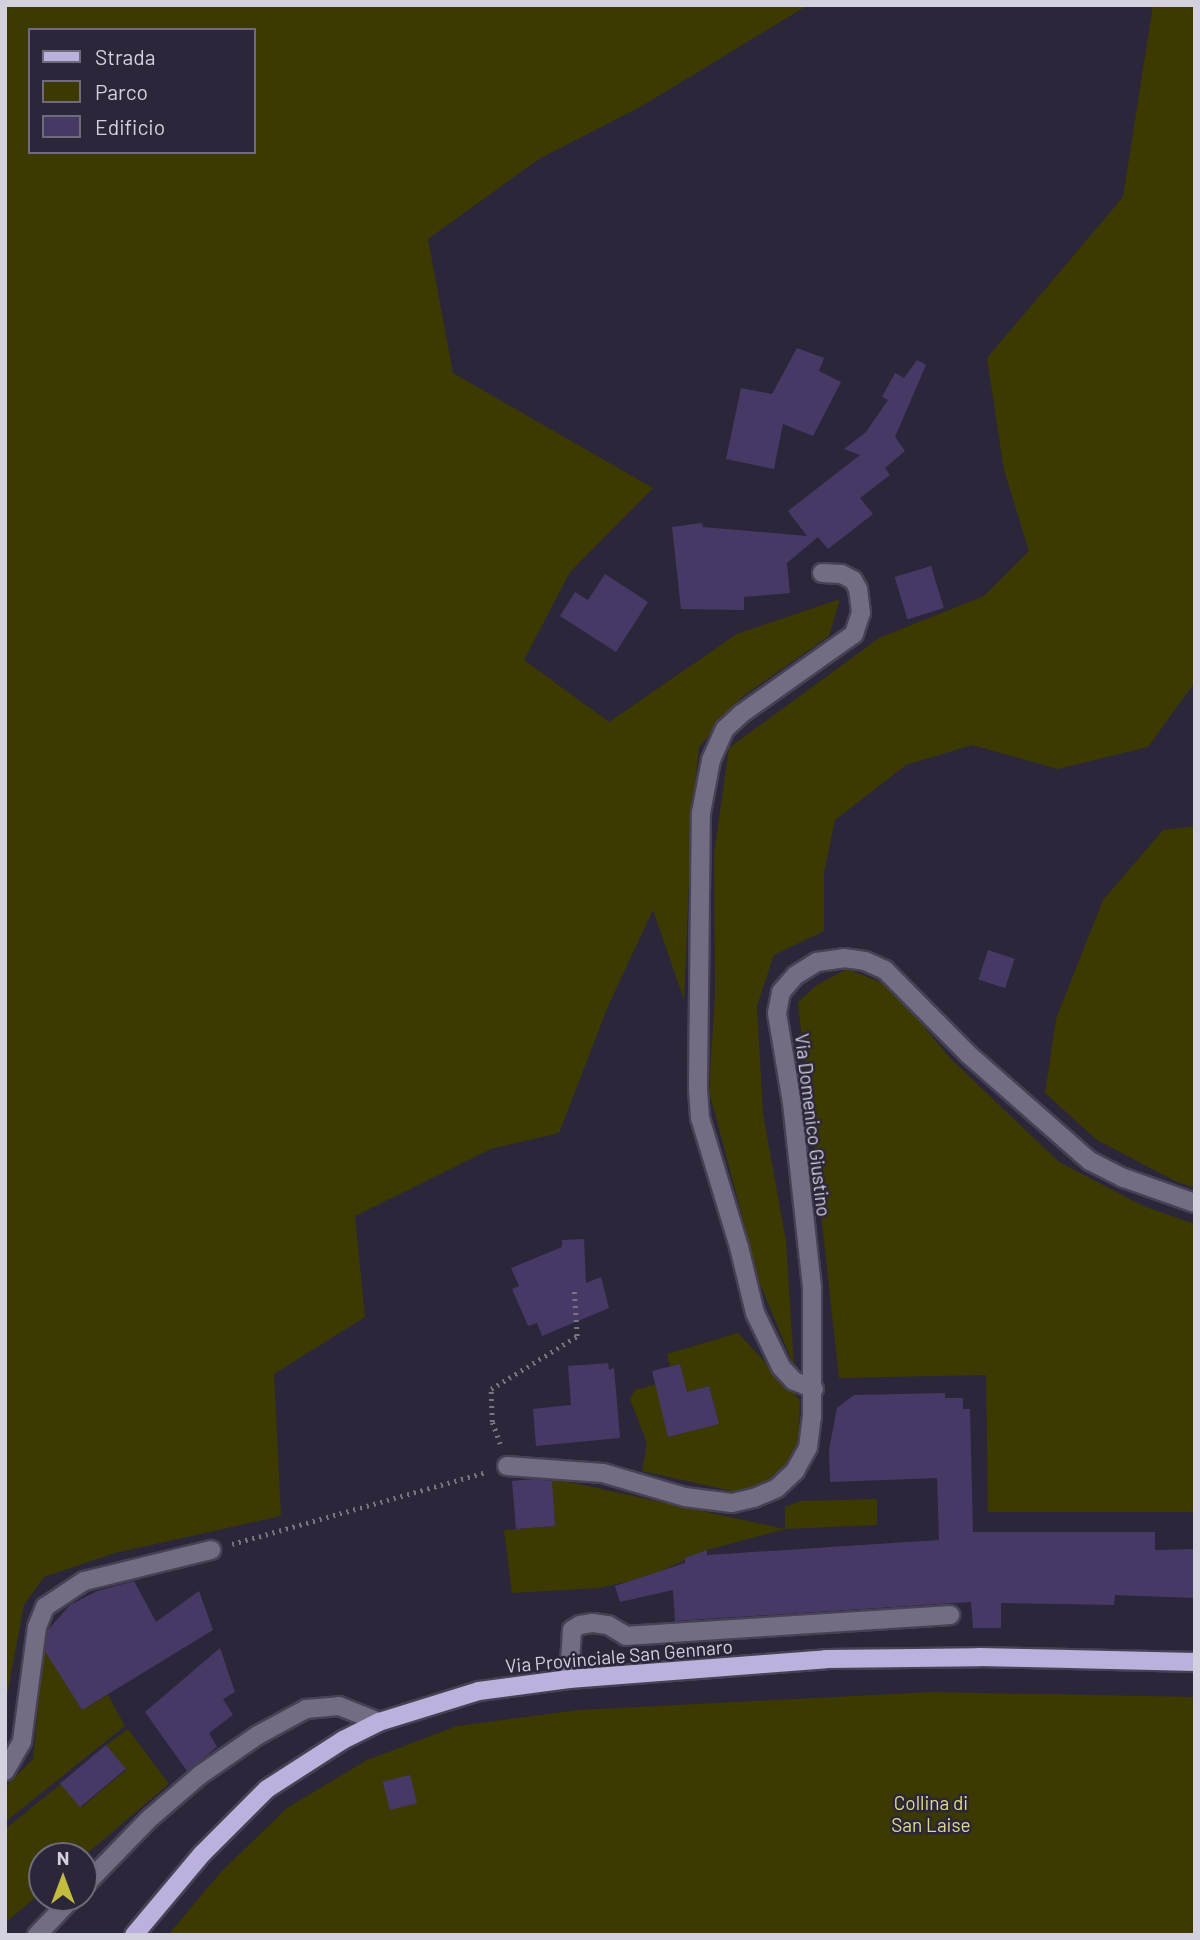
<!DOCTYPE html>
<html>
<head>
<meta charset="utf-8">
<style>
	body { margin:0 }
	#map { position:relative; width:1200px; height:1940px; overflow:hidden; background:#2c263a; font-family:Barlow,sans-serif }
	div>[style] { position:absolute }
	.green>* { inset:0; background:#3c3901 }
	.building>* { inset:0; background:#473966; transform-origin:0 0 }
	.path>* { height:4.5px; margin-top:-2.25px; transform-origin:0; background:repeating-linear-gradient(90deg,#797485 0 2px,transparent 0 7px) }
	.roads { filter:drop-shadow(2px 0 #474154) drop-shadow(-2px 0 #474154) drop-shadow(0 2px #474154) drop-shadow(0 -2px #474154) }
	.minor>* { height:18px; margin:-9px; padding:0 9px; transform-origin:9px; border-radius:9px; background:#736d83 }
	.major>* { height:18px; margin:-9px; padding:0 9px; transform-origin:9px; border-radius:9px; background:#bcb0dd }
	span { translate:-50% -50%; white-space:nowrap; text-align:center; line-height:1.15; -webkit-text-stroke:5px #2c263a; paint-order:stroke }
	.street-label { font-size:19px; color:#d4d1df }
	.park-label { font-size:19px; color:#dfdb86 }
	.frame { position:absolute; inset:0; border:7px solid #d4d1df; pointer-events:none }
	.legend { position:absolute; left:28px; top:28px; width:228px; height:126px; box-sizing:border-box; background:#2c263a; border:2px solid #6f6a7c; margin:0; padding:9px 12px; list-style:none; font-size:21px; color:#d4d1df }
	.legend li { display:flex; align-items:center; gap:14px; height:35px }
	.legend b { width:35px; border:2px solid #6f6a7c }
	.north { position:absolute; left:28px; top:1842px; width:70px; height:70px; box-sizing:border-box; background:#2c263a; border:2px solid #6f6a7c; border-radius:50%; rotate:0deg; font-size:19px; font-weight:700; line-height:28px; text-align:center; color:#d4d1df }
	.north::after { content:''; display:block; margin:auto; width:24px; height:32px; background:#c4bc3e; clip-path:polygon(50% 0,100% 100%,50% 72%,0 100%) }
</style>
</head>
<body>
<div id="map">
	<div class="green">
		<i style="clip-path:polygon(evenodd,5px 5px,808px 5px,642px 106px,539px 159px,428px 239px,453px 373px,653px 488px,570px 572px,524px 660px,609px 722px,737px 634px,840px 599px,829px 636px,742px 697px,699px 747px,692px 815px,684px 1000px,653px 910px,609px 1004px,559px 1133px,491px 1149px,355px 1216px,365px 1317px,274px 1374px,281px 1516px,115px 1553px,44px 1577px,24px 1605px,5px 1706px,5px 5px,30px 30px,254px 30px,254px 152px,30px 152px,30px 30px)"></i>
		<i style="clip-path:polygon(1153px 5px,1195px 5px,1195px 682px,1148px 747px,1058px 769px,972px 745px,906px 765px,835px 820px,824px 873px,824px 931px,774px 955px,757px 1006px,763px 1114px,786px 1241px,794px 1366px,760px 1284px,709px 1091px,715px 994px,714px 855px,729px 748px,879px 638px,984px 596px,1029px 551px,1004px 470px,987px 358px,1123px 197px)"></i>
		<i style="clip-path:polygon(1195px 826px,1195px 1188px,1175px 1181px,1097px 1140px,1045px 1093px,1056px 1019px,1103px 900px,1163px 830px)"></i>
		<i style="clip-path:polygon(847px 969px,890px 986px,950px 1058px,1059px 1162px,1143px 1206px,1195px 1224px,1195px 1512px,988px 1512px,986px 1375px,839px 1378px,798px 1002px,817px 985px)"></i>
		<i style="clip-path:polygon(evenodd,738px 1333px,800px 1400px,798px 1453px,781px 1476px,758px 1490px,736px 1492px,642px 1471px,647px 1443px,630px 1399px,635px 1390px,683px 1377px,680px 1364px,670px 1366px,667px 1354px,738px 1333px,709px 1386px,719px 1424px,668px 1437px,670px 1396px,709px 1386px)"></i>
		<i style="clip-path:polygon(551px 1478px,785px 1529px,785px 1507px,801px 1501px,877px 1499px,877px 1525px,785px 1529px,707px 1550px,661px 1571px,630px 1581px,599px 1588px,512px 1593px,504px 1530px,555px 1526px)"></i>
		<i style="clip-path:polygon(44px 1648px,82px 1710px,108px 1695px,125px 1726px,5px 1822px,5px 1787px,33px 1759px)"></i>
		<i style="clip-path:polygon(932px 1692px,1195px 1697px,1195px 1935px,168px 1935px,221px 1872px,287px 1808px,367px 1760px,457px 1726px,579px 1710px)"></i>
		<i style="clip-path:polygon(128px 1729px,169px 1784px,84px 1856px,42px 1856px,42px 1892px,5px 1923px,5px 1829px,61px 1784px,82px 1807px,126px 1770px,106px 1745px)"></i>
	</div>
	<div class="building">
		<i style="clip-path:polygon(797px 348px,824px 358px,819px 371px,841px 382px,813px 436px,783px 424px,774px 469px,726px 459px,741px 388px,772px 394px)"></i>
		<i style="clip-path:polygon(917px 360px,926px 365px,895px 437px,905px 451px,885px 468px,890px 475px,860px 498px,873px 514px,828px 549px,818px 537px,787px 563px,790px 593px,744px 597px,744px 610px,681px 609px,672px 527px,702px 523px,703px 527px,807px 536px,788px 511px,860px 455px,844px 449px,866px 432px,888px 400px,882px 397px,895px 373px,904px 378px)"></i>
		<i style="left:931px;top:566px;width:44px;height:38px;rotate:73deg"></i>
		<i style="clip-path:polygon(605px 574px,648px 602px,616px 652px,560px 616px,575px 592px,588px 600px)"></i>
		<i style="left:988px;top:950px;width:28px;height:31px;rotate:18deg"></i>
		<i style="clip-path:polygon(584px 1239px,586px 1283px,601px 1277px,609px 1308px,542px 1336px,537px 1323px,528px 1326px,512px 1289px,519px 1286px,511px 1268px,562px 1247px,562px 1240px)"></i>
		<i style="clip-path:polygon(608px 1363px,609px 1370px,614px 1368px,620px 1438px,536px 1446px,533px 1409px,571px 1405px,568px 1366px)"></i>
		<i style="clip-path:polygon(680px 1364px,687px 1392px,709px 1386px,719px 1424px,668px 1437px,652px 1371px)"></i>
		<i style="clip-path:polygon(945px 1393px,945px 1398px,963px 1398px,963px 1409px,970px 1409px,973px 1532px,1155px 1532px,1155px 1550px,1195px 1549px,1195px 1598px,1115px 1595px,1114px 1605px,1001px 1603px,1001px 1628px,973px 1628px,971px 1602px,675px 1621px,673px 1590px,620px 1602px,615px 1586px,685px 1563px,685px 1558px,707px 1550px,707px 1555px,939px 1540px,937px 1478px,830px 1482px,829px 1450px,837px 1408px,854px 1395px)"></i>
		<i style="clip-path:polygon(534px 1479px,552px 1481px,555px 1526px,516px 1529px,512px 1481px)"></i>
		<i style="clip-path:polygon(134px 1581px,156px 1622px,199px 1591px,213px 1630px,82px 1710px,45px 1651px,48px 1630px,70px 1605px,97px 1591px)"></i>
		<i style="clip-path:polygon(220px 1648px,235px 1692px,223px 1699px,233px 1715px,209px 1733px,217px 1747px,187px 1771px,145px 1712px)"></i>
		<i style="left:106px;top:1745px;width:31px;height:60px;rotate:50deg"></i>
		<i style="left:410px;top:1775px;width:29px;height:28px;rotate:76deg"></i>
	</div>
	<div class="path">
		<i style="left:500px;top:1444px;width:23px;rotate:-110deg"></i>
		<i style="left:492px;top:1422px;width:33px;rotate:-92deg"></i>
		<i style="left:491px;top:1389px;width:101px;rotate:-31.6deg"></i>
		<i style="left:577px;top:1336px;width:45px;rotate:-93.8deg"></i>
		<i style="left:232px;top:1544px;width:264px;rotate:-15.8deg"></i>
	</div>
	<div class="roads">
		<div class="minor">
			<i style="left:814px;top:1389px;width:22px;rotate:-158deg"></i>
			<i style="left:794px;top:1381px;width:19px;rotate:-133deg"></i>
			<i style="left:781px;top:1367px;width:60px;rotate:-115.7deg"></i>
			<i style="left:755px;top:1313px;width:68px;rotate:-103.6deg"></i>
			<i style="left:739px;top:1247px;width:135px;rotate:-106.8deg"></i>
			<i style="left:700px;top:1118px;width:31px;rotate:-94deg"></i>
			<i style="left:698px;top:1087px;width:274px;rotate:-89.4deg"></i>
			<i style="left:701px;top:813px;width:54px;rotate:-79.3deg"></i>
			<i style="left:711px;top:760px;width:34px;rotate:-66deg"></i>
			<i style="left:725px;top:729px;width:22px;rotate:-43deg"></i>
			<i style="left:741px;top:714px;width:138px;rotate:-35.3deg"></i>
			<i style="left:854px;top:634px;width:22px;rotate:-72deg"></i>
			<i style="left:861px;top:613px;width:24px;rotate:-97deg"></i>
			<i style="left:858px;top:589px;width:10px;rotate:-119deg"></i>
			<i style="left:853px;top:580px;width:13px;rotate:-153deg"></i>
			<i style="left:841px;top:574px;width:19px;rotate:-177deg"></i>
			<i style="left:507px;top:1466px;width:96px;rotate:4.2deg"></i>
			<i style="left:603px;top:1473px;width:85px;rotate:16.3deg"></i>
			<i style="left:685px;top:1497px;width:47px;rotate:7.3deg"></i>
			<i style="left:732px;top:1503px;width:23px;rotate:-13deg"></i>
			<i style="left:754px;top:1498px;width:25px;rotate:-23deg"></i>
			<i style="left:777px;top:1488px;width:25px;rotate:-43deg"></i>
			<i style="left:795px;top:1471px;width:26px;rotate:-61deg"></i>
			<i style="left:808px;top:1448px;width:31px;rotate:-83deg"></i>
			<i style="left:812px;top:1417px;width:130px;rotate:-90deg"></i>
			<i style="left:812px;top:1287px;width:185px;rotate:-96.2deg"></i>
			<i style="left:792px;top:1103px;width:91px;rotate:-99.5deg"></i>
			<i style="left:777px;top:1013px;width:21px;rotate:-79deg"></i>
			<i style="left:781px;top:992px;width:23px;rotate:-49deg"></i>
			<i style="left:796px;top:975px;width:25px;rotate:-32deg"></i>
			<i style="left:817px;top:962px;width:27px;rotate:-8deg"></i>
			<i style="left:844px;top:958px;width:21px;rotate:8deg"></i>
			<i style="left:865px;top:961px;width:22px;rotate:24deg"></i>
			<i style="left:885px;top:970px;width:118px;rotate:45.3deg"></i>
			<i style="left:968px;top:1054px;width:162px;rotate:41.3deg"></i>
			<i style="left:1090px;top:1161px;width:38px;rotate:27deg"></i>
			<i style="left:1124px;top:1178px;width:75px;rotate:19.4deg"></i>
			<i style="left:569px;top:1679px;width:49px;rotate:-86.5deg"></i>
			<i style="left:572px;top:1630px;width:9px;rotate:-32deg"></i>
			<i style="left:580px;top:1625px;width:13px;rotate:-9deg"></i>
			<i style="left:593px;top:1623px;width:15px;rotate:8deg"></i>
			<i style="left:608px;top:1625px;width:21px;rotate:31deg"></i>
			<i style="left:626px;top:1636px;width:325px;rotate:-3.7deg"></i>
			<i style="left:5px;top:1771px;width:34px;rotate:-60deg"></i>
			<i style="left:22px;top:1741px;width:115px;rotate:-82.5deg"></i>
			<i style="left:37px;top:1627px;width:22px;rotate:-68deg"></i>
			<i style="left:45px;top:1607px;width:47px;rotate:-33.7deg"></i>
			<i style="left:84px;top:1581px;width:131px;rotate:-13.7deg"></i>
			<i style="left:84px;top:1886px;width:93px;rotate:-45.9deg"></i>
			<i style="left:149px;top:1819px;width:67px;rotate:-40.8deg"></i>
			<i style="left:200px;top:1775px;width:70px;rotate:-34.6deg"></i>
			<i style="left:258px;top:1735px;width:55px;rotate:-28.4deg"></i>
			<i style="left:306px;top:1709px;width:33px;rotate:-5deg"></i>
			<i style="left:339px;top:1706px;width:43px;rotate:21.8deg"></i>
			<i style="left:37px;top:1935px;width:51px;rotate:-46.6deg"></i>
		</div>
		<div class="major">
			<i style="left:134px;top:1935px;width:106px;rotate:-50deg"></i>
			<i style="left:202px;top:1854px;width:92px;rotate:-45deg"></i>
			<i style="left:267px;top:1789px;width:90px;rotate:-32.8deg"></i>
			<i style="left:343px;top:1740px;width:40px;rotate:-26.6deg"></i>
			<i style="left:379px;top:1722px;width:105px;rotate:-17.2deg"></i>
			<i style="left:479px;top:1691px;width:91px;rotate:-7.6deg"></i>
			<i style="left:569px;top:1679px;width:258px;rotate:-4.4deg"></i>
			<i style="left:826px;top:1659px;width:153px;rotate:-0.7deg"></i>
			<i style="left:979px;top:1657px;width:216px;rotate:1.3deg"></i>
		</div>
	</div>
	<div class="street-label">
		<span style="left:813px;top:1125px;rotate:83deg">Via Domenico Giustino</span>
		<span style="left:619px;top:1656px;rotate:-5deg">Via Provinciale San Gennaro</span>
	</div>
	<div class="park-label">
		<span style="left:931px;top:1814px">Collina di<br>San Laise</span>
	</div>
	<div class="frame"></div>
	<ul class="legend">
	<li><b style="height:9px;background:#bcb0dd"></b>Strada</li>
	<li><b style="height:19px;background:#3c3901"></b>Parco</li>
	<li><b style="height:19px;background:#473966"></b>Edificio</li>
	</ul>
	<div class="north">N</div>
</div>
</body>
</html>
